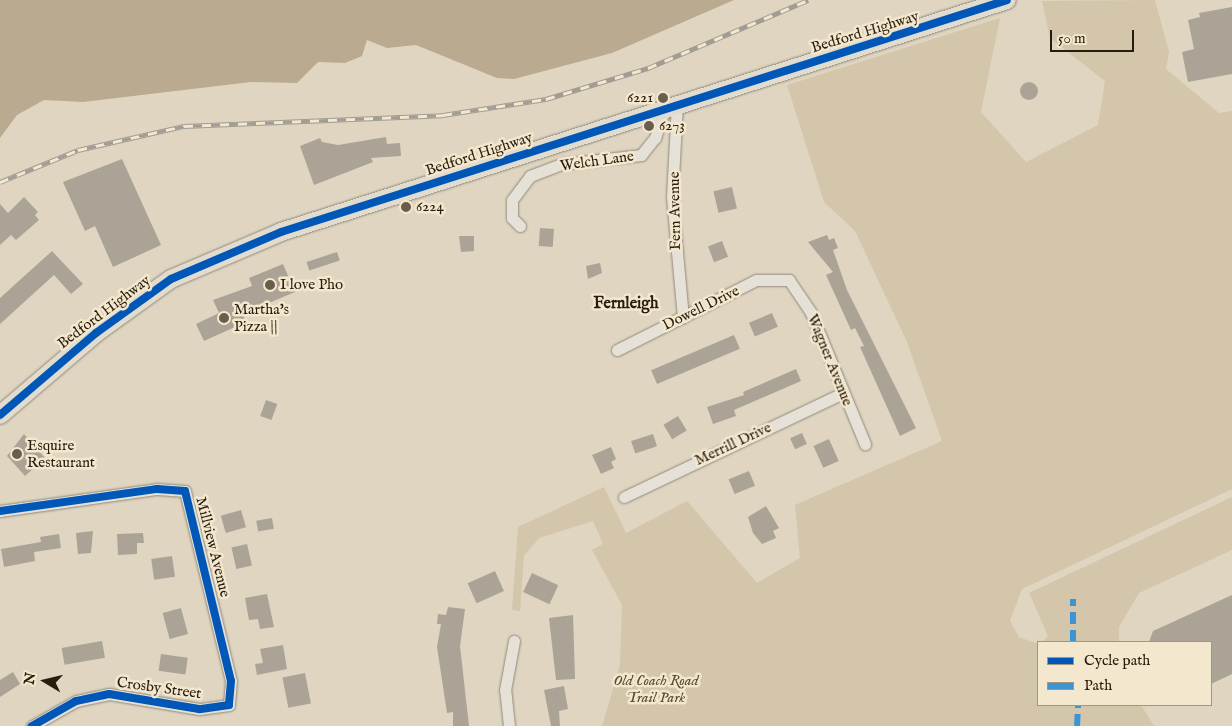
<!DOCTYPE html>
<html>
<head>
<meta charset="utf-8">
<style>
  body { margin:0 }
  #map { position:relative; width:1232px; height:726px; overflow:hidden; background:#dfd5c1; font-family:"IM FELL English",serif }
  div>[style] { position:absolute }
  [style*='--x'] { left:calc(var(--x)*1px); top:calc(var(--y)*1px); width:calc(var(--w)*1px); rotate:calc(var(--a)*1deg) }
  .green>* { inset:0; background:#d4c6aa }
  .water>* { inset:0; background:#baab90 }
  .building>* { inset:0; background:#aba496; transform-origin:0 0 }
  .round { border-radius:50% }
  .roads { filter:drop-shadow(0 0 1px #90897b) drop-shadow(0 0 1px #90897b) }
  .minor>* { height:11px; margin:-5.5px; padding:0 5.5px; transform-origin:5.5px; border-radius:5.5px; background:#e6e1d6 }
  .primary>* { height:18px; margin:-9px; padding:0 9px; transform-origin:9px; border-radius:9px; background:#e2dccf }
  .rail>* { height:5px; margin-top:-2.5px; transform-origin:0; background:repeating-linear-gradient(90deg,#f3e7ce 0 9px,#a29d94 0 18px); box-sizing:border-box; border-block:1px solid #a29d94 }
  .quiet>* { height:6px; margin-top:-3px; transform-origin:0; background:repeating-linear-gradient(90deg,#3c94d2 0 12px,transparent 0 18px) }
  .cycleway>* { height:8px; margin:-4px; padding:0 4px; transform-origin:4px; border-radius:4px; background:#0057b8 }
  .dots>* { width:14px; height:14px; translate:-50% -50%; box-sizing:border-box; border:2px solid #f3e7ce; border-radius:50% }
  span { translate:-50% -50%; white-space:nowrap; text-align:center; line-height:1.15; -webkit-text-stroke:5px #f3e7ce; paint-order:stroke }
  .street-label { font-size:15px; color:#291c0d }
  .poi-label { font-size:15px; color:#291c0d }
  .right { translate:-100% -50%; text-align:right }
  .left { translate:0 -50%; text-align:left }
  .park-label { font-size:15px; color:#5a4b37; font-style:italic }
  .neighbourhood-label { font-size:16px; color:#291c0d; font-weight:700 }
  .legend { position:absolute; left:1037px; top:641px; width:175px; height:65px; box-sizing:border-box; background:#f3e7ce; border:1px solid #a29681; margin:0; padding:6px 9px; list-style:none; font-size:15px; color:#291c0d }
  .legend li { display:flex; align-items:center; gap:10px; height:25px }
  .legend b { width:25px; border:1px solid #a29681 }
  .north { position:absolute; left:20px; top:656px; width:50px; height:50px; -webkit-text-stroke:4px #f3e7ce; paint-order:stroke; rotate:279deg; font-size:14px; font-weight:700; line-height:20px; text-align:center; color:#291c0d }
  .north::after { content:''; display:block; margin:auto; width:18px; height:22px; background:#291c0d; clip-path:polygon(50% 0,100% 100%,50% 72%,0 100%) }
  .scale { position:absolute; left:1050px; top:30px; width:84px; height:22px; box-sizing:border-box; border:2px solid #291c0d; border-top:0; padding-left:6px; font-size:15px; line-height:18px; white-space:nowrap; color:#291c0d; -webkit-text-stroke:4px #f3e7ce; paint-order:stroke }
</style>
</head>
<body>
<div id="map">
  <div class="green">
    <div style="clip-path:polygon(1155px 0,1169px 52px,1166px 69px,1219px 113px,1232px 111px,1232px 489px,1022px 589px,1010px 621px,1019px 637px,1038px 644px,1038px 705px,1141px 705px,1154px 726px,602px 726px,620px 665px,622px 605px,592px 550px,603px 544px,593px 521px,539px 538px,524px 556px,520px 611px,512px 610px,518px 527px,604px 487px,626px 533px,687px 501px,757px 583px,800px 558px,795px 505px,942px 441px,907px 342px,855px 231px,824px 202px,787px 85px,1000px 18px,981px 112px,1026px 162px,1098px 125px,1105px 81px,1050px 38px,1042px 1px)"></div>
    <div style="clip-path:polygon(1232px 497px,1232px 550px,1139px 593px,1119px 627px,1119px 642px,1042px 642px,1048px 636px,1029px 593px)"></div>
  </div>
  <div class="water">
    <div style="clip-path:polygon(0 0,734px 0,612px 53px,514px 79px,497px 78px,416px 45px,387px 48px,367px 40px,362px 56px,345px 63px,318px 62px,297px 83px,251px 82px,83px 102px,44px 100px,17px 115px,0 138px)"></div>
  </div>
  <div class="building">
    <div style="clip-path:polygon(1232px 7px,1232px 74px,1188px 82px,1182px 52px,1194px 49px,1188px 20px,1200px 17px,1199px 13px)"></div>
    <div class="round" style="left:1020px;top:82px;width:18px;height:18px"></div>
    <div style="clip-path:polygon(386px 137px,387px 144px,400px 143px,401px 156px,371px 158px,373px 162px,314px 185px,300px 146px,320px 138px,322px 142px,338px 145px)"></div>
    <div style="clip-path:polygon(122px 159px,161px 245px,113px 267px,95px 226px,85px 231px,63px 182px)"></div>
    <div style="left:732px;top:187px;width:22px;height:19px;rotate:77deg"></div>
    <div style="clip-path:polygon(24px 197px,38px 212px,35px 215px,39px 220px,16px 240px,11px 235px,0 245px,0 204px,8px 213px)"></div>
    <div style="left:540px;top:228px;width:14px;height:18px;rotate:4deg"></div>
    <div style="clip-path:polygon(827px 235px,829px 240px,834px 238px,838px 248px,833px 250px,847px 290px,916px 428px,900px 436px,860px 347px,864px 346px,855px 328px,851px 330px,826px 275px,833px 272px,808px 242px)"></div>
    <div style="clip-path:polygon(459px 236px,474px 236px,474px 251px,461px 252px)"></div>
    <div style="left:722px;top:241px;width:17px;height:15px;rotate:69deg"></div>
    <div style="clip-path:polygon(52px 251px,83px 284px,71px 294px,54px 275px,0 324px,0 298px)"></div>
    <div style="left:337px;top:252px;width:9px;height:32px;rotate:72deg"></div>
    <div style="clip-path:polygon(600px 263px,602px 273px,588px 279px,586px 266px)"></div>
    <div style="clip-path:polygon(283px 264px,295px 292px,243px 314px,246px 322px,204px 341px,196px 324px,219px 313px,213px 300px,252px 286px,249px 278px)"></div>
    <div style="left:772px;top:313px;width:15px;height:25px;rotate:67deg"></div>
    <div style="left:734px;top:335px;width:15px;height:90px;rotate:67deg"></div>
    <div style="clip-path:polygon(796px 369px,801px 381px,734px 410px,736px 416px,713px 424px,707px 407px,744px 395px,743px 392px)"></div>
    <div style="left:266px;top:400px;width:12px;height:17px;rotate:20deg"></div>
    <div style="left:678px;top:416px;width:17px;height:17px;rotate:59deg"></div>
    <div style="left:802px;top:433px;width:12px;height:13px;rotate:66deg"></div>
    <div style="clip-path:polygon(24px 434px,45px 458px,25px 476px,7px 456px)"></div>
    <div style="left:653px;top:434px;width:13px;height:23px;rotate:72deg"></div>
    <div style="left:829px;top:439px;width:24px;height:17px;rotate:66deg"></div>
    <div style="clip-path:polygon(611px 447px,616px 459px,611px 462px,614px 468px,601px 474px,592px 455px)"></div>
    <div style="left:749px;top:471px;width:16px;height:22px;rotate:68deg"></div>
    <div style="clip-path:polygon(766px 506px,779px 528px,773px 531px,776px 538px,762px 544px,753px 533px,748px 517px)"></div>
    <div style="left:241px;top:510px;width:18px;height:21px;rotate:74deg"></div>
    <div style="left:272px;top:518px;width:11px;height:16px;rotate:80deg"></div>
    <div style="clip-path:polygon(93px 531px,91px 553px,78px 554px,76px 533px)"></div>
    <div style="clip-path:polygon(143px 533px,144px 543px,137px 543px,137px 554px,118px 555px,117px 534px)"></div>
    <div style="clip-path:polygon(59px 534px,61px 548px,34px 552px,35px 561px,4px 567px,1px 549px,41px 542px,40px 537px)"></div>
    <div style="left:247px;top:544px;width:22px;height:16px;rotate:77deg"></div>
    <div style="left:172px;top:556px;width:21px;height:21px;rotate:82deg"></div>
    <div style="left:495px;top:571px;width:22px;height:30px;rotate:66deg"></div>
    <div style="left:532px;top:573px;width:29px;height:21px;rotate:25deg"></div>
    <div style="clip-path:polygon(267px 594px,274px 627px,260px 629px,258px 619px,249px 620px,245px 598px)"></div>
    <div style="clip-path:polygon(1232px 595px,1232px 674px,1211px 684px,1211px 642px,1149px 642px,1153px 631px)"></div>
    <div style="clip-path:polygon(448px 607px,465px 609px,460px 646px,469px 726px,453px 726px,453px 712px,447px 713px,437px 647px,441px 624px,437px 624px,438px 614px,446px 615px)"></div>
    <div style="left:181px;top:608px;width:27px;height:19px;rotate:75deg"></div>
    <div style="clip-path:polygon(573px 615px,575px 679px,556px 680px,549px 618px)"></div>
    <div style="left:102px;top:641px;width:17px;height:41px;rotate:80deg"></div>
    <div style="clip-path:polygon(283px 645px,287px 669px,257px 675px,255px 664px,263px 663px,260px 649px)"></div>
    <div style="left:161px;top:654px;width:27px;height:17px;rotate:8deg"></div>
    <div style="clip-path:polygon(13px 672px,20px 684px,0 697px,0 680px)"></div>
    <div style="left:305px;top:673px;width:31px;height:23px;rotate:79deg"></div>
    <div style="clip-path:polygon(564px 686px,568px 709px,559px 711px,560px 726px,551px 726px,544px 690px)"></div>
  </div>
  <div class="roads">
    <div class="minor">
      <div style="--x:677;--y:104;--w:93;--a:93.1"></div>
      <div style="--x:672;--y:197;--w:121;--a:84.8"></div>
      <div style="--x:520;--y:226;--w:11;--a:-135"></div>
      <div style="--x:512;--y:218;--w:18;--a:-90"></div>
      <div style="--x:512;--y:200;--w:30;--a:-53"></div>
      <div style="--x:530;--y:176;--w:34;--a:-21"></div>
      <div style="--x:562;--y:164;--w:80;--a:-6.5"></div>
      <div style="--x:641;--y:155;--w:22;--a:-51"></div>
      <div style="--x:655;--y:138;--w:32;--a:-72"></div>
      <div style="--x:617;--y:350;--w:156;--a:-26.7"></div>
      <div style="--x:756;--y:280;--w:33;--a:0"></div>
      <div style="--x:789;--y:280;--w:40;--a:56"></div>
      <div style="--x:811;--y:313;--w:142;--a:67.6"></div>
      <div style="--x:624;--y:497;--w:242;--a:-25.4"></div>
      <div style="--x:0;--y:511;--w:159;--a:-8"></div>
      <div style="--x:157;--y:489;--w:28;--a:4"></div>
      <div style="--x:185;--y:491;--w:195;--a:76.4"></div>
      <div style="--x:231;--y:681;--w:24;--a:95"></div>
      <div style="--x:229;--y:705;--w:30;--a:172"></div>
      <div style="--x:199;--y:709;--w:91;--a:-170.5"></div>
      <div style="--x:109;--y:694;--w:34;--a:168"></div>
      <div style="--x:76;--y:701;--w:51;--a:150.4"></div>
      <div style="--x:509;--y:726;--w:36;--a:-96"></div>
      <div style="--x:505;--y:690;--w:50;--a:-79.6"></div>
    </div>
    <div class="primary">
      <div style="--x:0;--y:415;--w:126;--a:-40.5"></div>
      <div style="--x:96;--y:333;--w:92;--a:-35.8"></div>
      <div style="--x:171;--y:279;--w:120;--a:-23.1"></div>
      <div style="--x:281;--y:232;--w:762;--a:-17.72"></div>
    </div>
  </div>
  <div class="rail">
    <div style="--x:0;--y:182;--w:84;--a:-22.3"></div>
    <div style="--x:78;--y:150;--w:109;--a:-12.8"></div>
    <div style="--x:184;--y:126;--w:259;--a:-2.4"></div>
    <div style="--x:443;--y:115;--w:104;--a:-8.8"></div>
    <div style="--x:546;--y:99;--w:107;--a:-16.9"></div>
    <div style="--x:648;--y:68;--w:174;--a:-23"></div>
  </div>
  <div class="quiet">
    <div style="--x:1073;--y:642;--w:43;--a:-90"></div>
    <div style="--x:1077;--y:726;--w:21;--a:-87"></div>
  </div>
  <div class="cycleway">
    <div style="--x:0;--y:415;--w:126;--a:-40.5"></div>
    <div style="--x:96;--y:333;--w:92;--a:-35.8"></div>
    <div style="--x:171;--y:279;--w:120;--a:-23.1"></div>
    <div style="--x:281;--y:232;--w:762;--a:-17.72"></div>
    <div style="--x:0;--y:511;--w:159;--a:-8"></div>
    <div style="--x:157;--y:489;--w:28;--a:4"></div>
    <div style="--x:185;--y:491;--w:195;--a:76.4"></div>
    <div style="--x:231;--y:681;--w:24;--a:95"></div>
    <div style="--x:229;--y:705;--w:30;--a:172"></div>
    <div style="--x:199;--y:709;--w:91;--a:-170.5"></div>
    <div style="--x:109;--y:694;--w:34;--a:168"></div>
    <div style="--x:76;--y:701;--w:51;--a:150.4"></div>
  </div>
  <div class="dots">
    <div style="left:663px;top:98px;background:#695d4c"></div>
    <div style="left:649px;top:126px;background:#695d4c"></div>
    <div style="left:406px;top:207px;background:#695d4c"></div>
    <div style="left:270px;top:285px;background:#695d4c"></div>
    <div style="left:224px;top:318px;background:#695d4c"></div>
    <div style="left:17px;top:454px;background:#695d4c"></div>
  </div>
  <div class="street-label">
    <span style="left:865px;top:32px;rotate:-17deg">Bedford Highway</span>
    <span style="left:479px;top:154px;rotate:-18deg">Bedford Highway</span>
    <span style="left:597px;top:161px;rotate:-8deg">Welch Lane</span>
    <span style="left:675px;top:211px;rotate:-91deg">Fern Avenue</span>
    <span style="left:701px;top:308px;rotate:-26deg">Dowell Drive</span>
    <span style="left:104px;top:312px;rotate:-37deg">Bedford Highway</span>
    <span style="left:830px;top:360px;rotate:68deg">Wagner Avenue</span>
    <span style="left:733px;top:444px;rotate:-25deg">Merrill Drive</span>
    <span style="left:213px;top:547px;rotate:76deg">Millview Avenue</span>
    <span style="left:159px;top:688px;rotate:8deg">Crosby Street</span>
  </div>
  <div class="poi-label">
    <span class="right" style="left:653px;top:98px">6221</span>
    <span class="left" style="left:659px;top:126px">6273</span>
    <span class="left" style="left:416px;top:207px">6224</span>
    <span class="left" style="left:280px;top:285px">I love Pho</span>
    <span class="left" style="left:234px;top:318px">Martha's<br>Pizza ||</span>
    <span class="left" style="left:27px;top:454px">Esquire<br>Restaurant</span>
  </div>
  <div class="park-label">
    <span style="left:656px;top:689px">Old Coach Road<br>Trail Park</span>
  </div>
  <div class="neighbourhood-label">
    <span style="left:626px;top:304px">Fernleigh</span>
  </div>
  <ul class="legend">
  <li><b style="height:6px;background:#0057b8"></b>Cycle path</li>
  <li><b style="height:6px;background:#3c94d2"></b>Path</li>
  </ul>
  <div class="north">N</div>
  <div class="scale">50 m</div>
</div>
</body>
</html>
